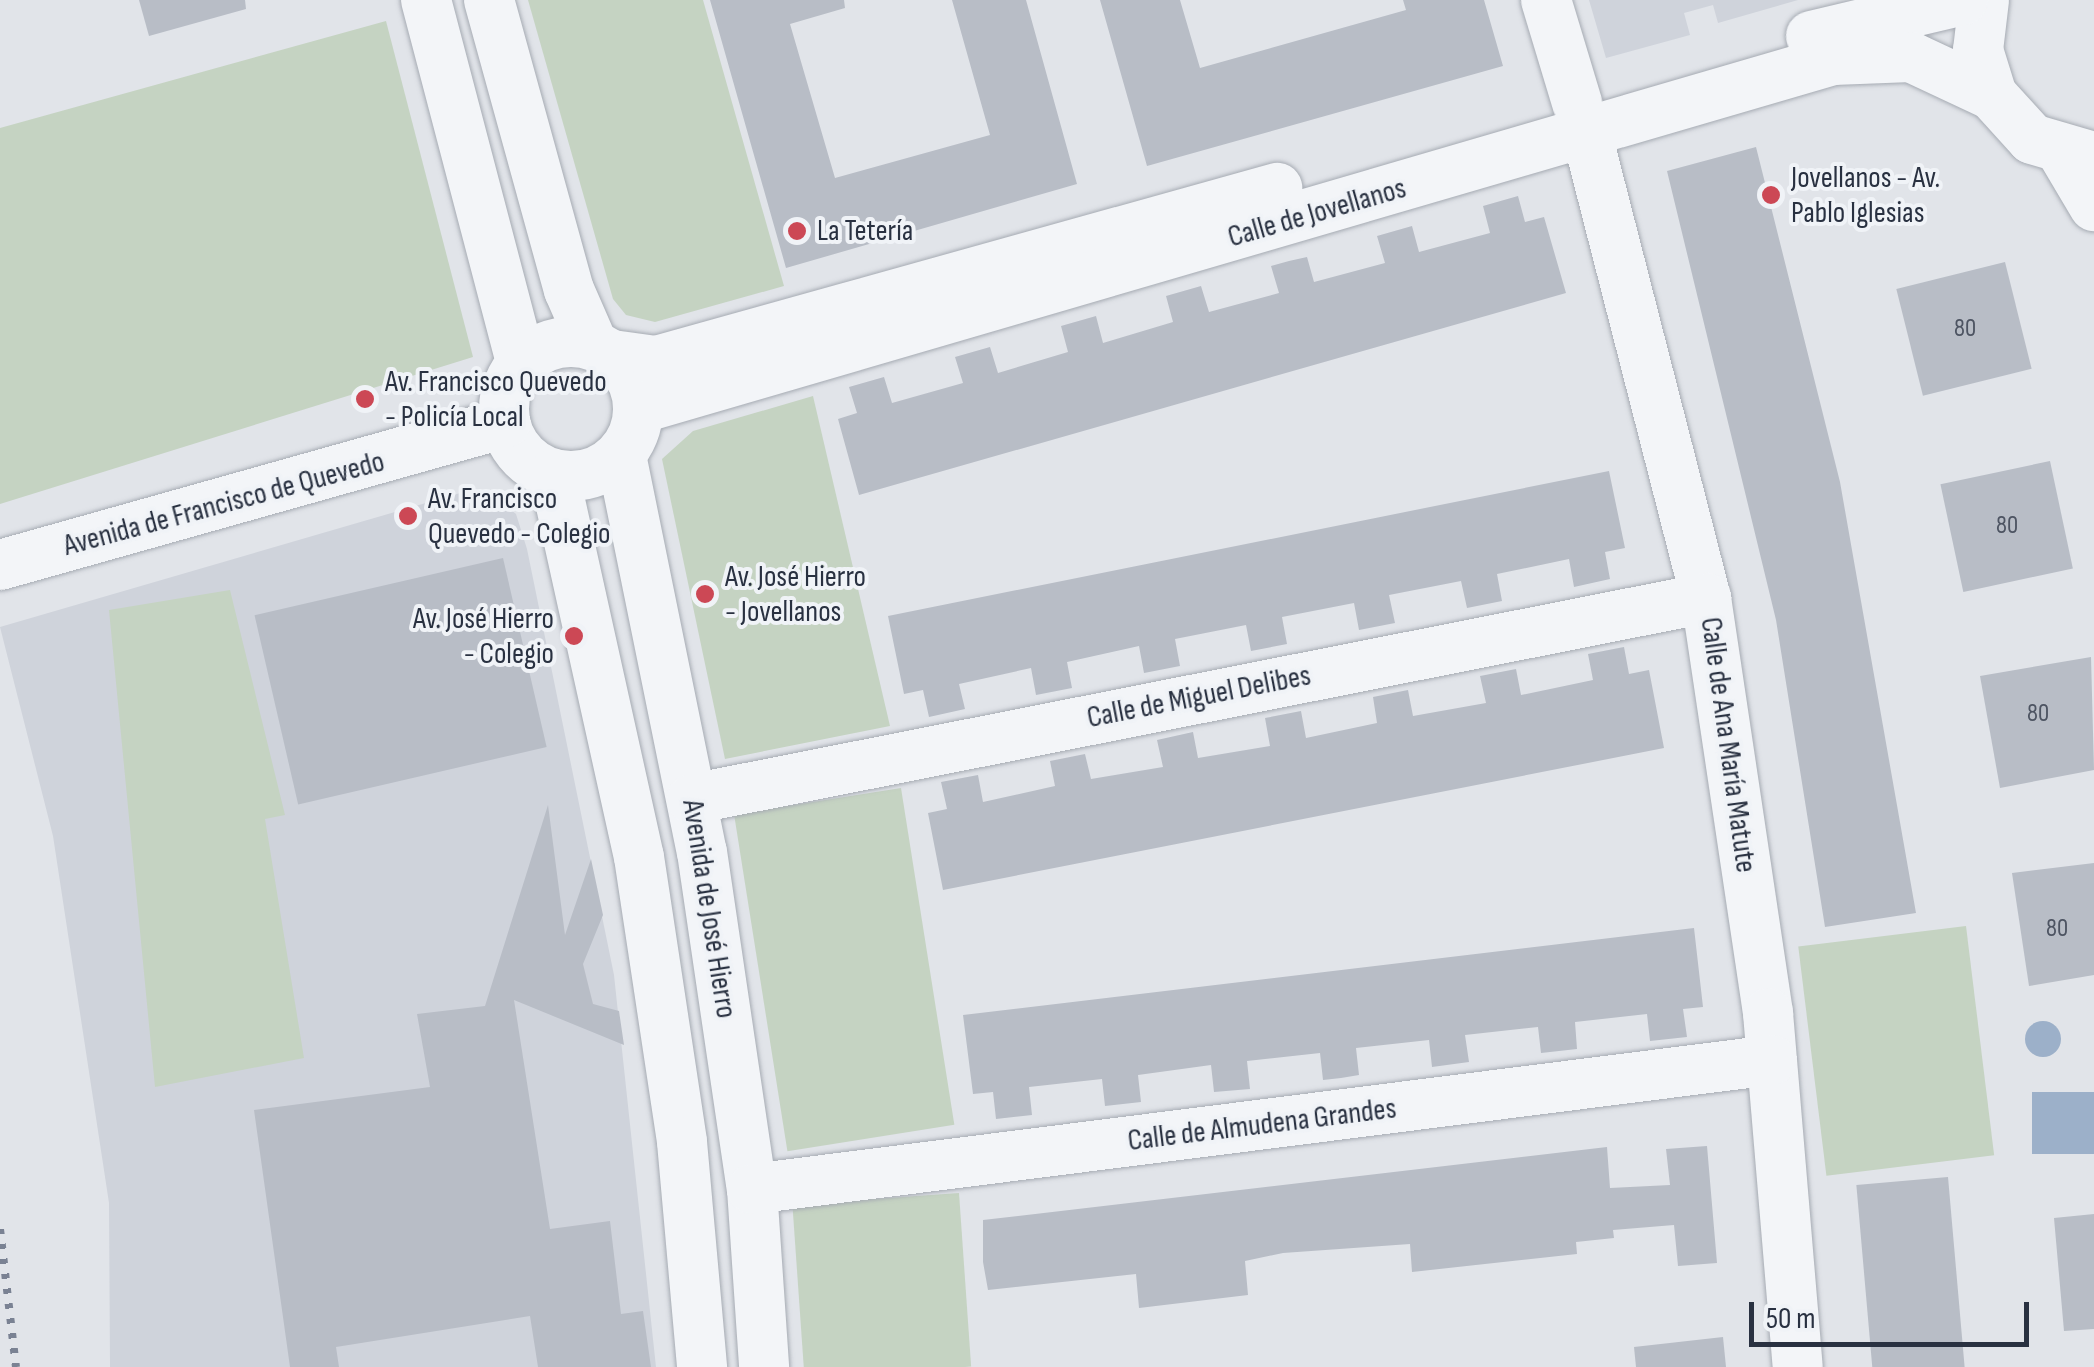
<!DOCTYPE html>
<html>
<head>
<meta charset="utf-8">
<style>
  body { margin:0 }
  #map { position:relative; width:2094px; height:1367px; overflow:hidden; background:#e1e4e9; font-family:"Sofia Sans Condensed",sans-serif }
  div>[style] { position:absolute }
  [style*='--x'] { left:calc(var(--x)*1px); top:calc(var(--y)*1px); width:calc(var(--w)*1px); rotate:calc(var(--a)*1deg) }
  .built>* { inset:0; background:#cfd3db }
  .green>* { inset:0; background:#c5d3c2; transform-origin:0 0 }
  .water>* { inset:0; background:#9cb0c9; transform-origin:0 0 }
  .round { border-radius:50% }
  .building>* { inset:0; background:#b8bdc6; transform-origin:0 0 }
  .roads { filter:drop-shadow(0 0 2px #a6abb3) drop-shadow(0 0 2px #a6abb3) }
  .minor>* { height:50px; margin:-25px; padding:0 25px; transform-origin:25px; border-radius:25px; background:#f3f5f8 }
  .minor>.ring { margin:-25px; padding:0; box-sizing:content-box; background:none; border:50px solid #f3f5f8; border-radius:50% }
  .rail>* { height:8px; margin-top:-4px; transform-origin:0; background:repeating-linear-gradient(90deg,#7a8293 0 5px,transparent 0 15px) }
  .dots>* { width:28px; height:28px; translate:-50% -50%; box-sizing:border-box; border:5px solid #f0f3f7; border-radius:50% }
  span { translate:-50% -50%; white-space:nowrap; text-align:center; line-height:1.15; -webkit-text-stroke:8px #f0f3f7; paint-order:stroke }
  .number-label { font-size:25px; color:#4d5462 }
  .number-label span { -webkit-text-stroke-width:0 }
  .poi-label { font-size:30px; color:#293141 }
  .left { translate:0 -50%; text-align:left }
  .right { translate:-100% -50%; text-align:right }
  .street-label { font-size:30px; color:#293141 }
  .scale { position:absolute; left:1749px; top:1302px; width:280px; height:45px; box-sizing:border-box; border:5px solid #293141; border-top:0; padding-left:12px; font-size:30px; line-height:35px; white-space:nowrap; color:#293141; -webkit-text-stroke:8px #f0f3f7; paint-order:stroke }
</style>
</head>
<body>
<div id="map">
  <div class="built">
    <div style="clip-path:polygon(1589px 0,1798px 0,1718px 23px,1713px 5px,1684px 13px,1690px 35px,1606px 58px)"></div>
    <div style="clip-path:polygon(467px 491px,489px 492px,516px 514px,527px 549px,614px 975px,656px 1367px,110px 1367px,109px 1203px,53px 836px,0 627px)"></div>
  </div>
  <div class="green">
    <div style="clip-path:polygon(528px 0,703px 0,784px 286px,655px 322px,626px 315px,613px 299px)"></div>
    <div style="clip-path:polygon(386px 21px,473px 357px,0 504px,0 128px)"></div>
    <div style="clip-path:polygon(813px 396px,890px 726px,725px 759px,662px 459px,693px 431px)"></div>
    <div style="clip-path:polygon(230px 590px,285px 815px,265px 819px,304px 1058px,155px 1087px,109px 610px)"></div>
    <div style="left:901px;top:788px;width:341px;height:169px;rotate:81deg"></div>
    <div style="left:1966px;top:926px;width:231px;height:169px;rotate:83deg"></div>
    <div style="left:959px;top:1193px;width:174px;height:167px;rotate:86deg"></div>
  </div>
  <div class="water">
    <div class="round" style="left:2025px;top:1021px;width:36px;height:36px"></div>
    <div style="left:2094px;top:1092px;width:62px;height:62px;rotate:90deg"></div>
  </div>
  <div class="building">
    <div style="clip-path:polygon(139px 0,245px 0,246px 9px,149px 36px)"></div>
    <div style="clip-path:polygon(710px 0,844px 0,845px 8px,790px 24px,835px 178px,990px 135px,952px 0,1026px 0,1077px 184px,786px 268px)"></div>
    <div style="clip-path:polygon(1100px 0,1180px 0,1200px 68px,1406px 10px,1403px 0,1484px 0,1503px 66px,1147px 166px)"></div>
    <div style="clip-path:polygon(1756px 147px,1840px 482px,1916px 913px,1825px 927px,1776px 620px,1667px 171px)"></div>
    <div style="clip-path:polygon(1518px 196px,1525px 222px,1544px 217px,1566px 293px,859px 495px,838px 419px,857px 413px,849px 387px,884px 377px,892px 403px,963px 383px,955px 357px,990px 347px,998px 373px,1068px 352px,1061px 326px,1096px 316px,1103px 343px,1173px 322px,1166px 296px,1201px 286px,1209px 312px,1279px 293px,1271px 266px,1289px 261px,1307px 257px,1314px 282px,1385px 263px,1377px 236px,1412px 226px,1419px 252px,1490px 233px,1483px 206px)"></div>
    <div style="left:2005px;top:262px;width:110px;height:112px;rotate:76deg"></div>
    <div style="left:2050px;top:461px;width:110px;height:112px;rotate:78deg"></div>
    <div style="clip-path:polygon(1609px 471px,1625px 548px,1605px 552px,1610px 579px,1574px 587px,1569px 559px,1497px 574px,1502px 601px,1467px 608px,1461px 581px,1389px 595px,1395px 623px,1359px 630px,1354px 603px,1282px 617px,1287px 644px,1251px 651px,1246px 625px,1175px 639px,1180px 666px,1144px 673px,1139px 646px,1067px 662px,1072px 688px,1036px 695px,1031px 668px,959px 684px,965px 709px,929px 717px,923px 690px,904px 694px,888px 616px)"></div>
    <div style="left:503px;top:558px;width:194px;height:255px;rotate:77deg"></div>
    <div style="clip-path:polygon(1624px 647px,1629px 674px,1649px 670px,1664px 748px,943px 890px,928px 813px,947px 809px,941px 782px,978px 775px,983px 802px,1055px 786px,1050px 761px,1085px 754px,1091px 779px,1163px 767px,1157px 740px,1193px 732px,1198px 758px,1270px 746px,1265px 718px,1301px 711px,1306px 738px,1377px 723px,1373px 697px,1408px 690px,1413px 716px,1486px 703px,1480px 676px,1516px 669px,1521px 695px,1593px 680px,1588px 654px)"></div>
    <div style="clip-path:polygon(2091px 657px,2094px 770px,2000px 788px,1980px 676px)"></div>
    <div style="clip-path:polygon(548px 805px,565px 935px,591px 859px,603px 915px,583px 964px,593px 1004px,619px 1011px,624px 1045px,514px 1000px,550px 1229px,610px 1221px,621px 1314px,643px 1311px,651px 1367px,538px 1367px,530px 1316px,336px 1347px,339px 1367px,290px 1367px,254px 1110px,430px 1087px,417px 1014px,485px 1006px)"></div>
    <div style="clip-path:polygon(2094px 863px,2094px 975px,2029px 986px,2012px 873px)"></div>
    <div style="clip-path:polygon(1694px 928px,1703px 1007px,1683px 1009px,1687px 1037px,1650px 1041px,1647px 1014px,1575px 1022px,1577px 1049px,1541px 1053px,1538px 1027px,1465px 1035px,1469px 1062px,1432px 1067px,1429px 1040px,1356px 1048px,1359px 1075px,1341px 1078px,1323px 1080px,1320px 1053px,1247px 1061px,1250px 1089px,1214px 1092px,1211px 1065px,1138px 1075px,1141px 1102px,1105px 1106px,1102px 1079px,1029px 1087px,1032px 1115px,996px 1119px,993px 1092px,973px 1094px,963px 1015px)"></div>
    <div style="clip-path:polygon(1707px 1146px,1717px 1263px,1678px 1266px,1674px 1225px,1613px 1230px,1614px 1238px,1576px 1242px,1577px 1254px,1412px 1272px,1410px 1244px,1283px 1253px,1245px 1261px,1248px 1295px,1139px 1308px,1136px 1274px,988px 1290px,983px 1262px,983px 1220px,1607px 1147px,1610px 1188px,1670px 1185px,1666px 1149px)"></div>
    <div style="left:1948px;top:1177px;width:191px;height:92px;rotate:85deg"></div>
    <div style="clip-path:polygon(2094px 1214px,2094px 1329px,2064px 1331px,2054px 1218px)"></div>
    <div style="clip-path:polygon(1723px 1337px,1726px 1367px,1636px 1367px,1634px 1347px)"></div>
  </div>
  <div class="roads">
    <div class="minor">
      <div style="--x:426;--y:0;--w:374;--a:75.3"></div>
      <div style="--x:489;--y:0;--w:301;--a:74.6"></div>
      <div style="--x:569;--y:290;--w:60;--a:66.4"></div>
      <div style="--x:1546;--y:0;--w:108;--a:73.2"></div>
      <div style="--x:1984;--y:0;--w:50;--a:96.8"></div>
      <div style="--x:1978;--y:50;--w:47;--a:72.7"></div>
      <div style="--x:1992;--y:95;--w:59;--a:47.7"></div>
      <div style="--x:2032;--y:139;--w:65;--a:16.2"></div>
      <div style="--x:1811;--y:36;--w:156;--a:-13.3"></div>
      <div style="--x:1587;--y:135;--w:478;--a:75.6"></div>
      <div style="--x:1706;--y:598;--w:420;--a:81.5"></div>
      <div style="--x:1768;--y:1013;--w:355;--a:85.2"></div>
      <div style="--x:2062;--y:152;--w:63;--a:59.3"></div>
      <div class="ring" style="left:504px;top:342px;width:84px;height:84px"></div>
      <div style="--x:612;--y:355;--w:44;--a:7.8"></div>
      <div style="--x:656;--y:361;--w:645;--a:-15.57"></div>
      <div style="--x:638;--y:409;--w:1245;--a:-16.28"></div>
      <div style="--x:1833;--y:60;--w:78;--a:-2.2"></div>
      <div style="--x:1911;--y:57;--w:89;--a:25.1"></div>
      <div style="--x:621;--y:455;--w:405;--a:78.5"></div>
      <div style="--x:702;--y:852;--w:341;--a:81.6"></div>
      <div style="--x:752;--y:1189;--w:178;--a:86.1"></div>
      <div style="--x:554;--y:474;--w:392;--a:77.5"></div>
      <div style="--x:639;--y:857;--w:288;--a:81.4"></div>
      <div style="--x:682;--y:1142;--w:226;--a:84.9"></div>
      <div style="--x:0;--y:565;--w:525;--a:-15.71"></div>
      <div style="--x:692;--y:799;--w:1034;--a:-11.21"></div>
      <div style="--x:752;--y:1189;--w:1028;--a:-7.21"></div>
    </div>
  </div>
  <div class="rail">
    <div style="--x:0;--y:1229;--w:139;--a:83.4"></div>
  </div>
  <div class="dots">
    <div style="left:1771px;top:195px;background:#cc4855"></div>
    <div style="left:797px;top:231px;background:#cc4855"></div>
    <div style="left:365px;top:399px;background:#cc4855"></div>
    <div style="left:408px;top:516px;background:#cc4855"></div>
    <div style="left:705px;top:594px;background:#cc4855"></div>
    <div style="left:574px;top:636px;background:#cc4855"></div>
  </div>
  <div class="number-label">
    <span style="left:1965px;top:329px">80</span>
    <span style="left:2007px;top:526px">80</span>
    <span style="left:2038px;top:714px">80</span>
    <span style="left:2057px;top:929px">80</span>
  </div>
  <div class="poi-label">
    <span class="left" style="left:1791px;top:195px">Jovellanos - Av.<br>Pablo Iglesias</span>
    <span class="left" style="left:817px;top:231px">La Tetería</span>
    <span class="left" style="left:385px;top:399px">Av. Francisco Quevedo<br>- Policía Local</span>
    <span class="left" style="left:428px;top:516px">Av. Francisco<br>Quevedo - Colegio</span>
    <span class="left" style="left:725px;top:594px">Av. José Hierro<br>- Jovellanos</span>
    <span class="right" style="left:554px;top:636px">Av. José Hierro<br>- Colegio</span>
  </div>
  <div class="street-label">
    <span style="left:1317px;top:213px;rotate:-16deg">Calle de Jovellanos</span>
    <span style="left:224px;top:504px;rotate:-15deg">Avenida de Francisco de Quevedo</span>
    <span style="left:1199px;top:697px;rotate:-11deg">Calle de Miguel Delibes</span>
    <span style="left:1728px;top:745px;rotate:82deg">Calle de Ana María Matute</span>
    <span style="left:709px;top:909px;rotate:81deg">Avenida de José Hierro</span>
    <span style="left:1262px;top:1125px;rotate:-7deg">Calle de Almudena Grandes</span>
  </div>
  <div class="scale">50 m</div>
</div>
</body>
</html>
